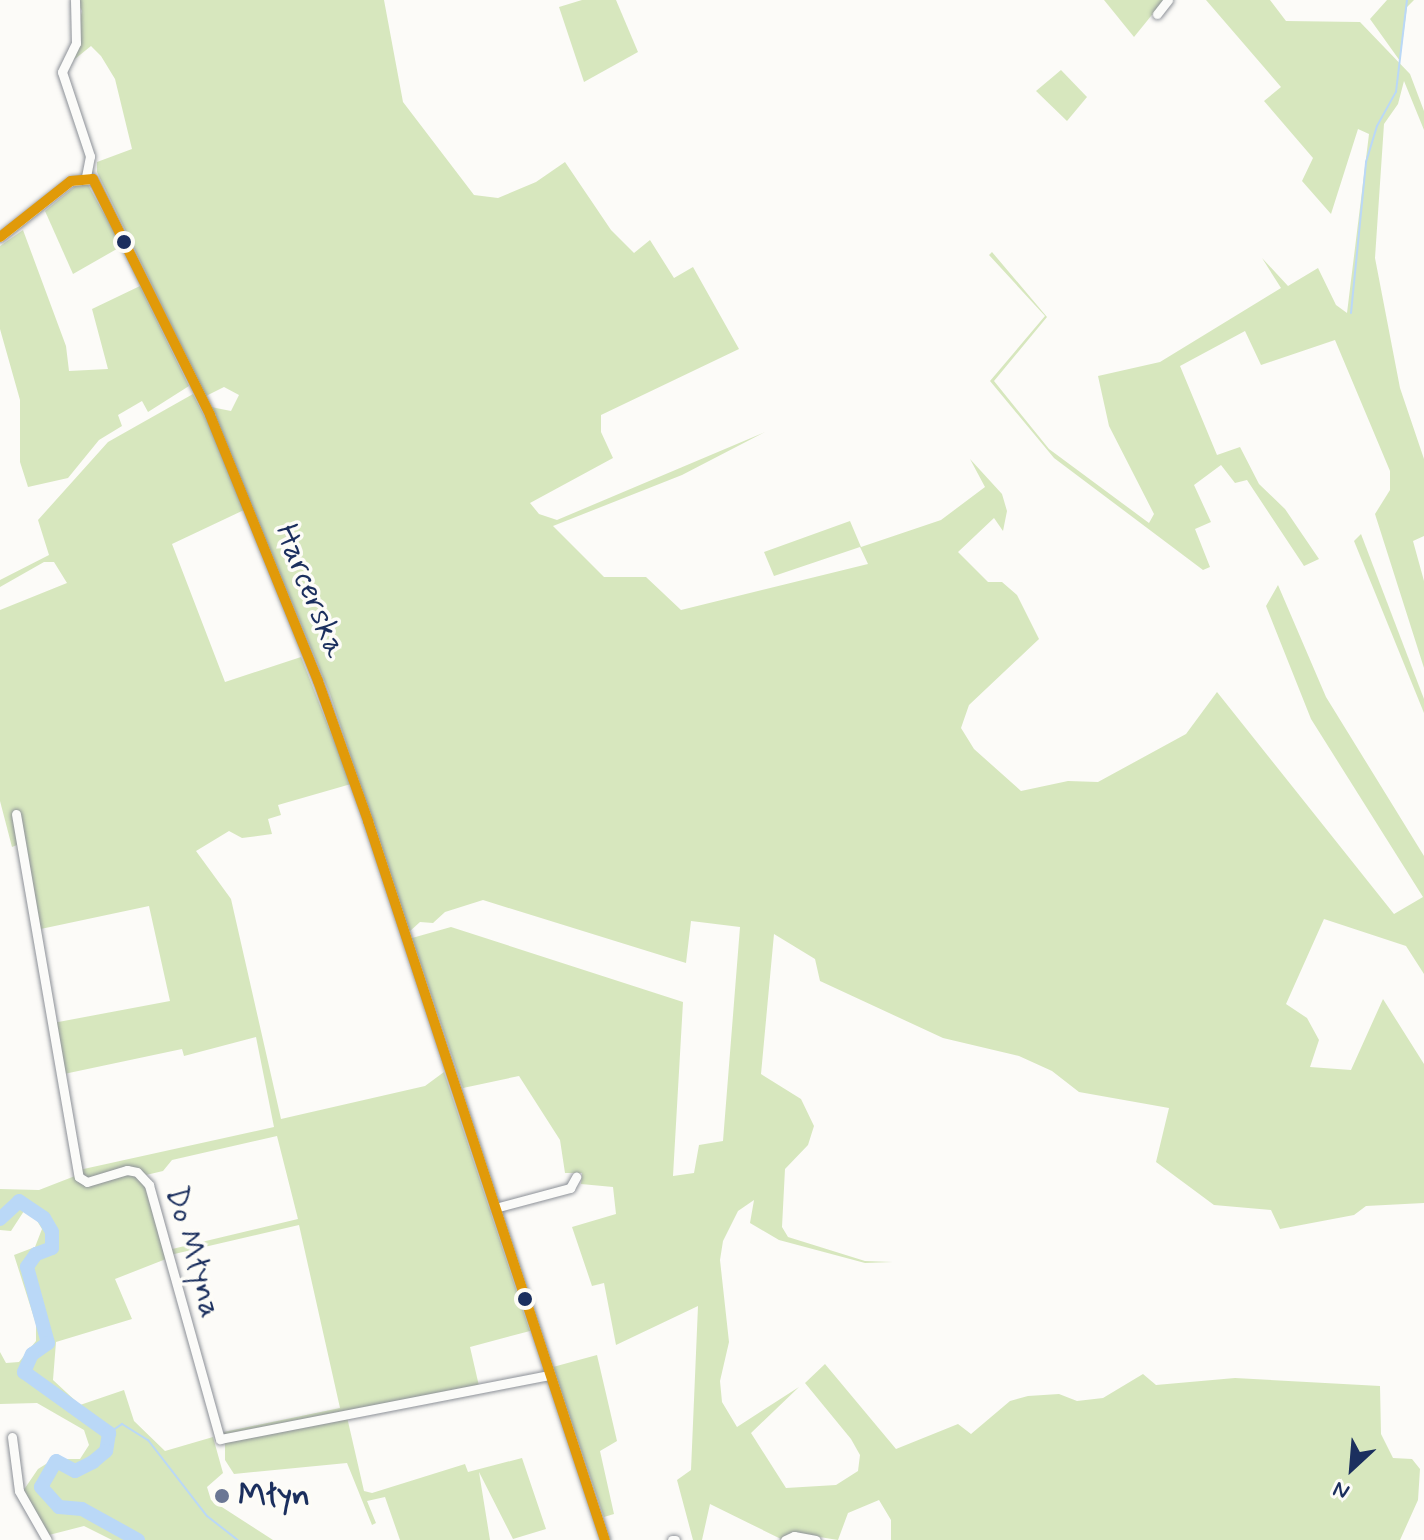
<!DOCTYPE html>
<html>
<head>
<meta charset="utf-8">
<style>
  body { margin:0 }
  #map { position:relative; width:1424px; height:1540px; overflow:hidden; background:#fcfbf8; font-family:Mynerve,sans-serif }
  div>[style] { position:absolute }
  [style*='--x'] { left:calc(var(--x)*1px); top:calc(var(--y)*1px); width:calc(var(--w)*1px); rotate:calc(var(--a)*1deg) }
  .green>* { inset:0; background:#d7e7be }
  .stream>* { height:2px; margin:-1px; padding:0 1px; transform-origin:1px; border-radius:1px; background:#bad8f7 }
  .river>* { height:14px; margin:-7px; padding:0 7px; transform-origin:7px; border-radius:7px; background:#bad8f7 }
  .roads { filter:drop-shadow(0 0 2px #8c9097) drop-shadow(0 0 2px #8c9097) }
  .minor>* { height:9px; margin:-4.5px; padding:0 4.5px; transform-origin:4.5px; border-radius:4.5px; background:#fbfbf9 }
  .bus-1>* { height:10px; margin:-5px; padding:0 5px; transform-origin:5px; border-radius:5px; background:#e19a09 }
  .dots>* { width:22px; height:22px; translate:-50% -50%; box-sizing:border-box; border:4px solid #fdfcf7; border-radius:50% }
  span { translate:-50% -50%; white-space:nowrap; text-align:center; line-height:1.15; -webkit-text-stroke:7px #fdfcf7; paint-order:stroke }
  .street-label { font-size:32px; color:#1b2f5e }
  .poi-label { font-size:32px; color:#1b2f5e; font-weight:700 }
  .left { translate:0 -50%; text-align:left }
  .north { position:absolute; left:1312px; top:1428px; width:80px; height:80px; -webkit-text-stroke:6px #fdfcf7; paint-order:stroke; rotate:206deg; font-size:22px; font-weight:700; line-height:32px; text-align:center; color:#1b2f5e }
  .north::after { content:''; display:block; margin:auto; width:28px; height:36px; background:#1b2f5e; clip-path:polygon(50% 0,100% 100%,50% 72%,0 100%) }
</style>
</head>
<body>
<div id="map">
  <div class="green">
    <div style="clip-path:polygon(76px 0,384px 0,403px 102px,474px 195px,498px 198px,536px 182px,565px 162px,611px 230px,634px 253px,650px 240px,674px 278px,693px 267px,739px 349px,601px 415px,601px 432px,613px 458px,530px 503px,539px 514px,557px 520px,765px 432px,682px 475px,553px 526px,604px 577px,646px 577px,681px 610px,868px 564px,860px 547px,774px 576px,764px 552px,850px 521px,861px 547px,941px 520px,985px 487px,970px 459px,1002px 494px,1007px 511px,1003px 531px,994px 518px,958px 552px,988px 582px,1002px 582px,1017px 595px,1039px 639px,969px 705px,961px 728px,974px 749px,1021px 791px,1068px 781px,1098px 782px,1186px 734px,1217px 692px,1394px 914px,1423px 897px,1311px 719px,1266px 606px,1278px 585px,1326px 697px,1424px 856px,1424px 974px,1406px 946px,1324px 919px,1286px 1004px,1307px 1018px,1319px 1040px,1310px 1067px,1351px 1070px,1383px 999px,1424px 1064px,1424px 1203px,1366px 1206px,1354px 1215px,1280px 1229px,1271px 1210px,1214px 1205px,1156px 1162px,1169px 1108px,1079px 1092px,1052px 1071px,1019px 1056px,943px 1038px,820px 981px,815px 959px,774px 934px,761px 1074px,801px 1099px,814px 1126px,808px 1145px,785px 1169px,782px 1227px,788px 1237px,865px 1261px,893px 1262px,865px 1263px,779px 1240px,750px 1223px,754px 1200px,738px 1211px,723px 1241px,720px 1260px,729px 1342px,720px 1381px,722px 1402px,737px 1427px,799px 1387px,751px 1433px,786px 1488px,836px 1485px,858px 1471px,860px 1455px,851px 1439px,805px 1383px,825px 1364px,896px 1449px,958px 1424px,971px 1434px,1010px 1401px,1028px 1396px,1059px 1394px,1077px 1401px,1103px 1398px,1143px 1374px,1156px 1385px,1235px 1378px,1380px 1386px,1381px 1434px,1393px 1458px,1412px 1459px,1420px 1469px,1418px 1500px,1400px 1540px,891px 1540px,891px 1520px,879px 1500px,848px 1513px,838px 1540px,801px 1534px,781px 1539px,710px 1504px,702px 1540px,693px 1540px,677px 1480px,691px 1470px,698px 1306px,616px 1345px,604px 1283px,592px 1286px,572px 1227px,616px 1214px,613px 1187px,581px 1184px,582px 1173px,565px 1173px,560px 1140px,519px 1076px,463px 1088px,412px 938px,451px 927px,683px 1002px,673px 1176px,694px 1173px,699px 1145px,723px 1141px,740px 927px,691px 921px,686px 963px,483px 900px,445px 912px,433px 923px,420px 922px,409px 932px,330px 694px,211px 407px,231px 411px,239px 395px,224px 387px,206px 396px,97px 172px,97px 162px,132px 149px,115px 79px,101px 56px,91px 46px,70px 63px,82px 11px)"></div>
    <div style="clip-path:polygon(582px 0,616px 0,638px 52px,584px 82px,559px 7px)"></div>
    <div style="clip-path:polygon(1104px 0,1164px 0,1134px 37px)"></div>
    <div style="clip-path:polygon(1206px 0,1270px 0,1286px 21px,1360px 22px,1410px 74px,1424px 111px,1424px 130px,1404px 81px,1398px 104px,1384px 124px,1375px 258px,1400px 388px,1424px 459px,1424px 536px,1413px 541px,1424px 581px,1424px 668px,1375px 514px,1390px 490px,1390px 471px,1335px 340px,1261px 365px,1245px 331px,1180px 366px,1217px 455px,1240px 447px,1259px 484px,1285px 509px,1319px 559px,1304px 566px,1247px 480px,1235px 483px,1221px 465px,1194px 485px,1211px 522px,1195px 529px,1210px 567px,1203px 570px,1054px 458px,990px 381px,1045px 316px,989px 255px,992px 252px,1047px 317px,994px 381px,1049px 449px,1149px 523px,1154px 514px,1109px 426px,1098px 376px,1160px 362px,1281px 288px,1262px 258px,1288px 286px,1318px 268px,1336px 305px,1347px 313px,1369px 134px,1358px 129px,1331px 214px,1302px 181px,1313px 158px,1264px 101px,1281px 87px)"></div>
    <div style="clip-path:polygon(1387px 0,1414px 0,1407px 7px,1400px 61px,1370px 19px)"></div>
    <div style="clip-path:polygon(1061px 70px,1087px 97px,1067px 121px,1036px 91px)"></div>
    <div style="clip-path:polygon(87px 183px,122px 246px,73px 274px,45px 211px,78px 184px)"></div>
    <div style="clip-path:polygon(23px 230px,66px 346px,69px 371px,108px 369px,92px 309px,140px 286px,189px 386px,148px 412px,142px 401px,118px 415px,122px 426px,99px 440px,68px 478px,28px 487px,20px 462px,20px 400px,0 329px,0 246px)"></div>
    <div style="clip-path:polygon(193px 394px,221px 448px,244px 510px,172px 544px,225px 682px,301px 657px,351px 784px,278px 805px,281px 815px,268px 819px,272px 834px,242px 838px,229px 831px,196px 851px,231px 899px,281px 1119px,425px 1086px,444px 1072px,530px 1331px,470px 1347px,479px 1386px,225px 1435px,219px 1433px,340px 1408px,299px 1225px,170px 1255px,168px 1250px,298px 1219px,277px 1136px,172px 1160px,163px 1171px,146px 1175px,128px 1166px,87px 1179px,79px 1170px,274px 1127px,256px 1037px,184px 1056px,182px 1049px,64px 1074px,53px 1023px,170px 1001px,149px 906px,36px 930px,17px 845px,12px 847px,0 801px,0 610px,67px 583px,54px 562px,44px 562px,0 587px,0 580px,49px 555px,38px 520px,108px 442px)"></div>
    <div style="clip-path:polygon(1361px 534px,1424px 699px,1424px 713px,1354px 541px)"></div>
    <div style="clip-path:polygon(127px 1172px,143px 1180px,166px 1259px,115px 1279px,132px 1319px,56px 1342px,53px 1380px,80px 1405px,124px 1390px,134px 1421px,165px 1451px,213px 1437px,223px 1473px,207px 1487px,211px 1500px,273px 1540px,112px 1540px,84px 1526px,49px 1535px,23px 1491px,38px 1469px,54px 1459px,80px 1459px,89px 1445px,84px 1430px,37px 1403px,0 1404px,0 1352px,6px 1363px,19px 1362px,36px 1341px,36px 1324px,14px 1255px,35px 1247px,42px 1229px,34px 1216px,24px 1211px,11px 1231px,0 1230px,0 1189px,39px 1190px,75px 1176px,84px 1184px)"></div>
    <div style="clip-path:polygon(597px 1355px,617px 1441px,600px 1451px,614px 1514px,604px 1517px,553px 1367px)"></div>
    <div style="clip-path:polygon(347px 1417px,364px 1491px,372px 1493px,465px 1464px,468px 1472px,522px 1458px,546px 1529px,513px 1539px,479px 1472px,490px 1540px,400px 1540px,385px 1497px,367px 1501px,376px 1523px,372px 1525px,347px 1463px,234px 1474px,225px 1460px,225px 1442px)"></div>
  </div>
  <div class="stream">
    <div style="--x:1351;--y:313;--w:152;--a:-84.3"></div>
    <div style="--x:1366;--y:162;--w:38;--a:-73"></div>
    <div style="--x:1377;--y:126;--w:39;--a:-61"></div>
    <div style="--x:1396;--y:92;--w:93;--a:-83.2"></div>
    <div style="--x:109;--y:1433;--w:16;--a:-35"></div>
    <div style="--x:122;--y:1424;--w:31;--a:32"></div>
    <div style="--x:148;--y:1440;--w:96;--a:52.2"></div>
    <div style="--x:207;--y:1516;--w:39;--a:38"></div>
  </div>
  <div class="river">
    <div style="--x:0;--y:1219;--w:26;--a:-43"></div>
    <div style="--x:19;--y:1201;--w:30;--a:34"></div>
    <div style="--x:44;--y:1218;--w:16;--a:60"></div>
    <div style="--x:52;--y:1232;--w:16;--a:90"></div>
    <div style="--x:52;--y:1248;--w:17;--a:159"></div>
    <div style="--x:36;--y:1254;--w:16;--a:125"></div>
    <div style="--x:27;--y:1267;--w:79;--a:74.6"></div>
    <div style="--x:48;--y:1343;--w:19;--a:145"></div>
    <div style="--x:32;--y:1354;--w:20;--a:114"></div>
    <div style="--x:24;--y:1372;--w:105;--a:35.7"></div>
    <div style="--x:109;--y:1433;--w:18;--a:99"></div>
    <div style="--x:106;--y:1451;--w:17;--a:140"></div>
    <div style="--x:93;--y:1462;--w:20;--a:153"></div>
    <div style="--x:75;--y:1471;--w:21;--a:-152"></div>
    <div style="--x:56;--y:1461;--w:30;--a:120"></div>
    <div style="--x:41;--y:1487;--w:27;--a:48"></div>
    <div style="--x:59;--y:1507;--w:23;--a:5"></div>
    <div style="--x:82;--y:1509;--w:64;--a:29"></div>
  </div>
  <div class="roads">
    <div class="minor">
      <div style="--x:75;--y:0;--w:43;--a:88.7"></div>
      <div style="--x:76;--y:43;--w:32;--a:116"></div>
      <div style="--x:62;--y:72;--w:89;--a:71.6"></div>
      <div style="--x:90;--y:156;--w:21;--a:101"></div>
      <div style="--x:1157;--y:14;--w:18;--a:-52"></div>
      <div style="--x:0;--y:237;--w:90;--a:-38.3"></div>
      <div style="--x:71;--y:181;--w:22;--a:-5"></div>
      <div style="--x:93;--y:179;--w:263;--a:63.6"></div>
      <div style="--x:210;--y:415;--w:287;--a:67.9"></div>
      <div style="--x:318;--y:681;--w:149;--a:70.3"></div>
      <div style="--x:368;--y:821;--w:757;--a:71.76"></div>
      <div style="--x:16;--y:814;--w:368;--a:80.2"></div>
      <div style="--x:79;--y:1177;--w:9;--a:32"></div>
      <div style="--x:87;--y:1182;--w:42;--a:-16.7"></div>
      <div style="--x:127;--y:1170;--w:10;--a:11"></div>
      <div style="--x:137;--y:1172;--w:18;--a:47"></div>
      <div style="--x:149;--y:1185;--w:264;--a:74.4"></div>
      <div style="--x:220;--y:1439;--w:336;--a:-11"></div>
      <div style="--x:495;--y:1208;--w:78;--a:-14.9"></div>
      <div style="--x:570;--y:1188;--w:13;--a:-61"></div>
      <div style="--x:12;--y:1437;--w:54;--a:82.6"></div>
      <div style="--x:19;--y:1491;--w:56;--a:60.3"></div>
      <div style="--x:672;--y:1540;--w:3;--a:0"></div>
      <div style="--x:785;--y:1540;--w:10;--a:-24"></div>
      <div style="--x:794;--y:1536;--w:22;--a:10"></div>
    </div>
  </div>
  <div class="bus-1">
    <div style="--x:0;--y:237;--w:90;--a:-38.3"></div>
    <div style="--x:71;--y:181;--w:22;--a:-5"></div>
    <div style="--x:93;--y:179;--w:263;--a:63.6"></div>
    <div style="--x:210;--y:415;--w:287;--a:67.9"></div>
    <div style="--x:318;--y:681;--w:149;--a:70.3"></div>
    <div style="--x:368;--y:821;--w:757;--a:71.76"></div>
  </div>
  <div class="dots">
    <div style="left:124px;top:242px;background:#1b2f5e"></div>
    <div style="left:525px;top:1299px;background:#1b2f5e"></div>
    <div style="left:222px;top:1496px;background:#6a7694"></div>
  </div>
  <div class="street-label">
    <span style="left:310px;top:591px;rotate:68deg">Harcerska</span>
    <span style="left:193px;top:1252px;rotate:74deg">Do Młyna</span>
  </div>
  <div class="poi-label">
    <span class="left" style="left:238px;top:1496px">Młyn</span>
  </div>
  <div class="north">N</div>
</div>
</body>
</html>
